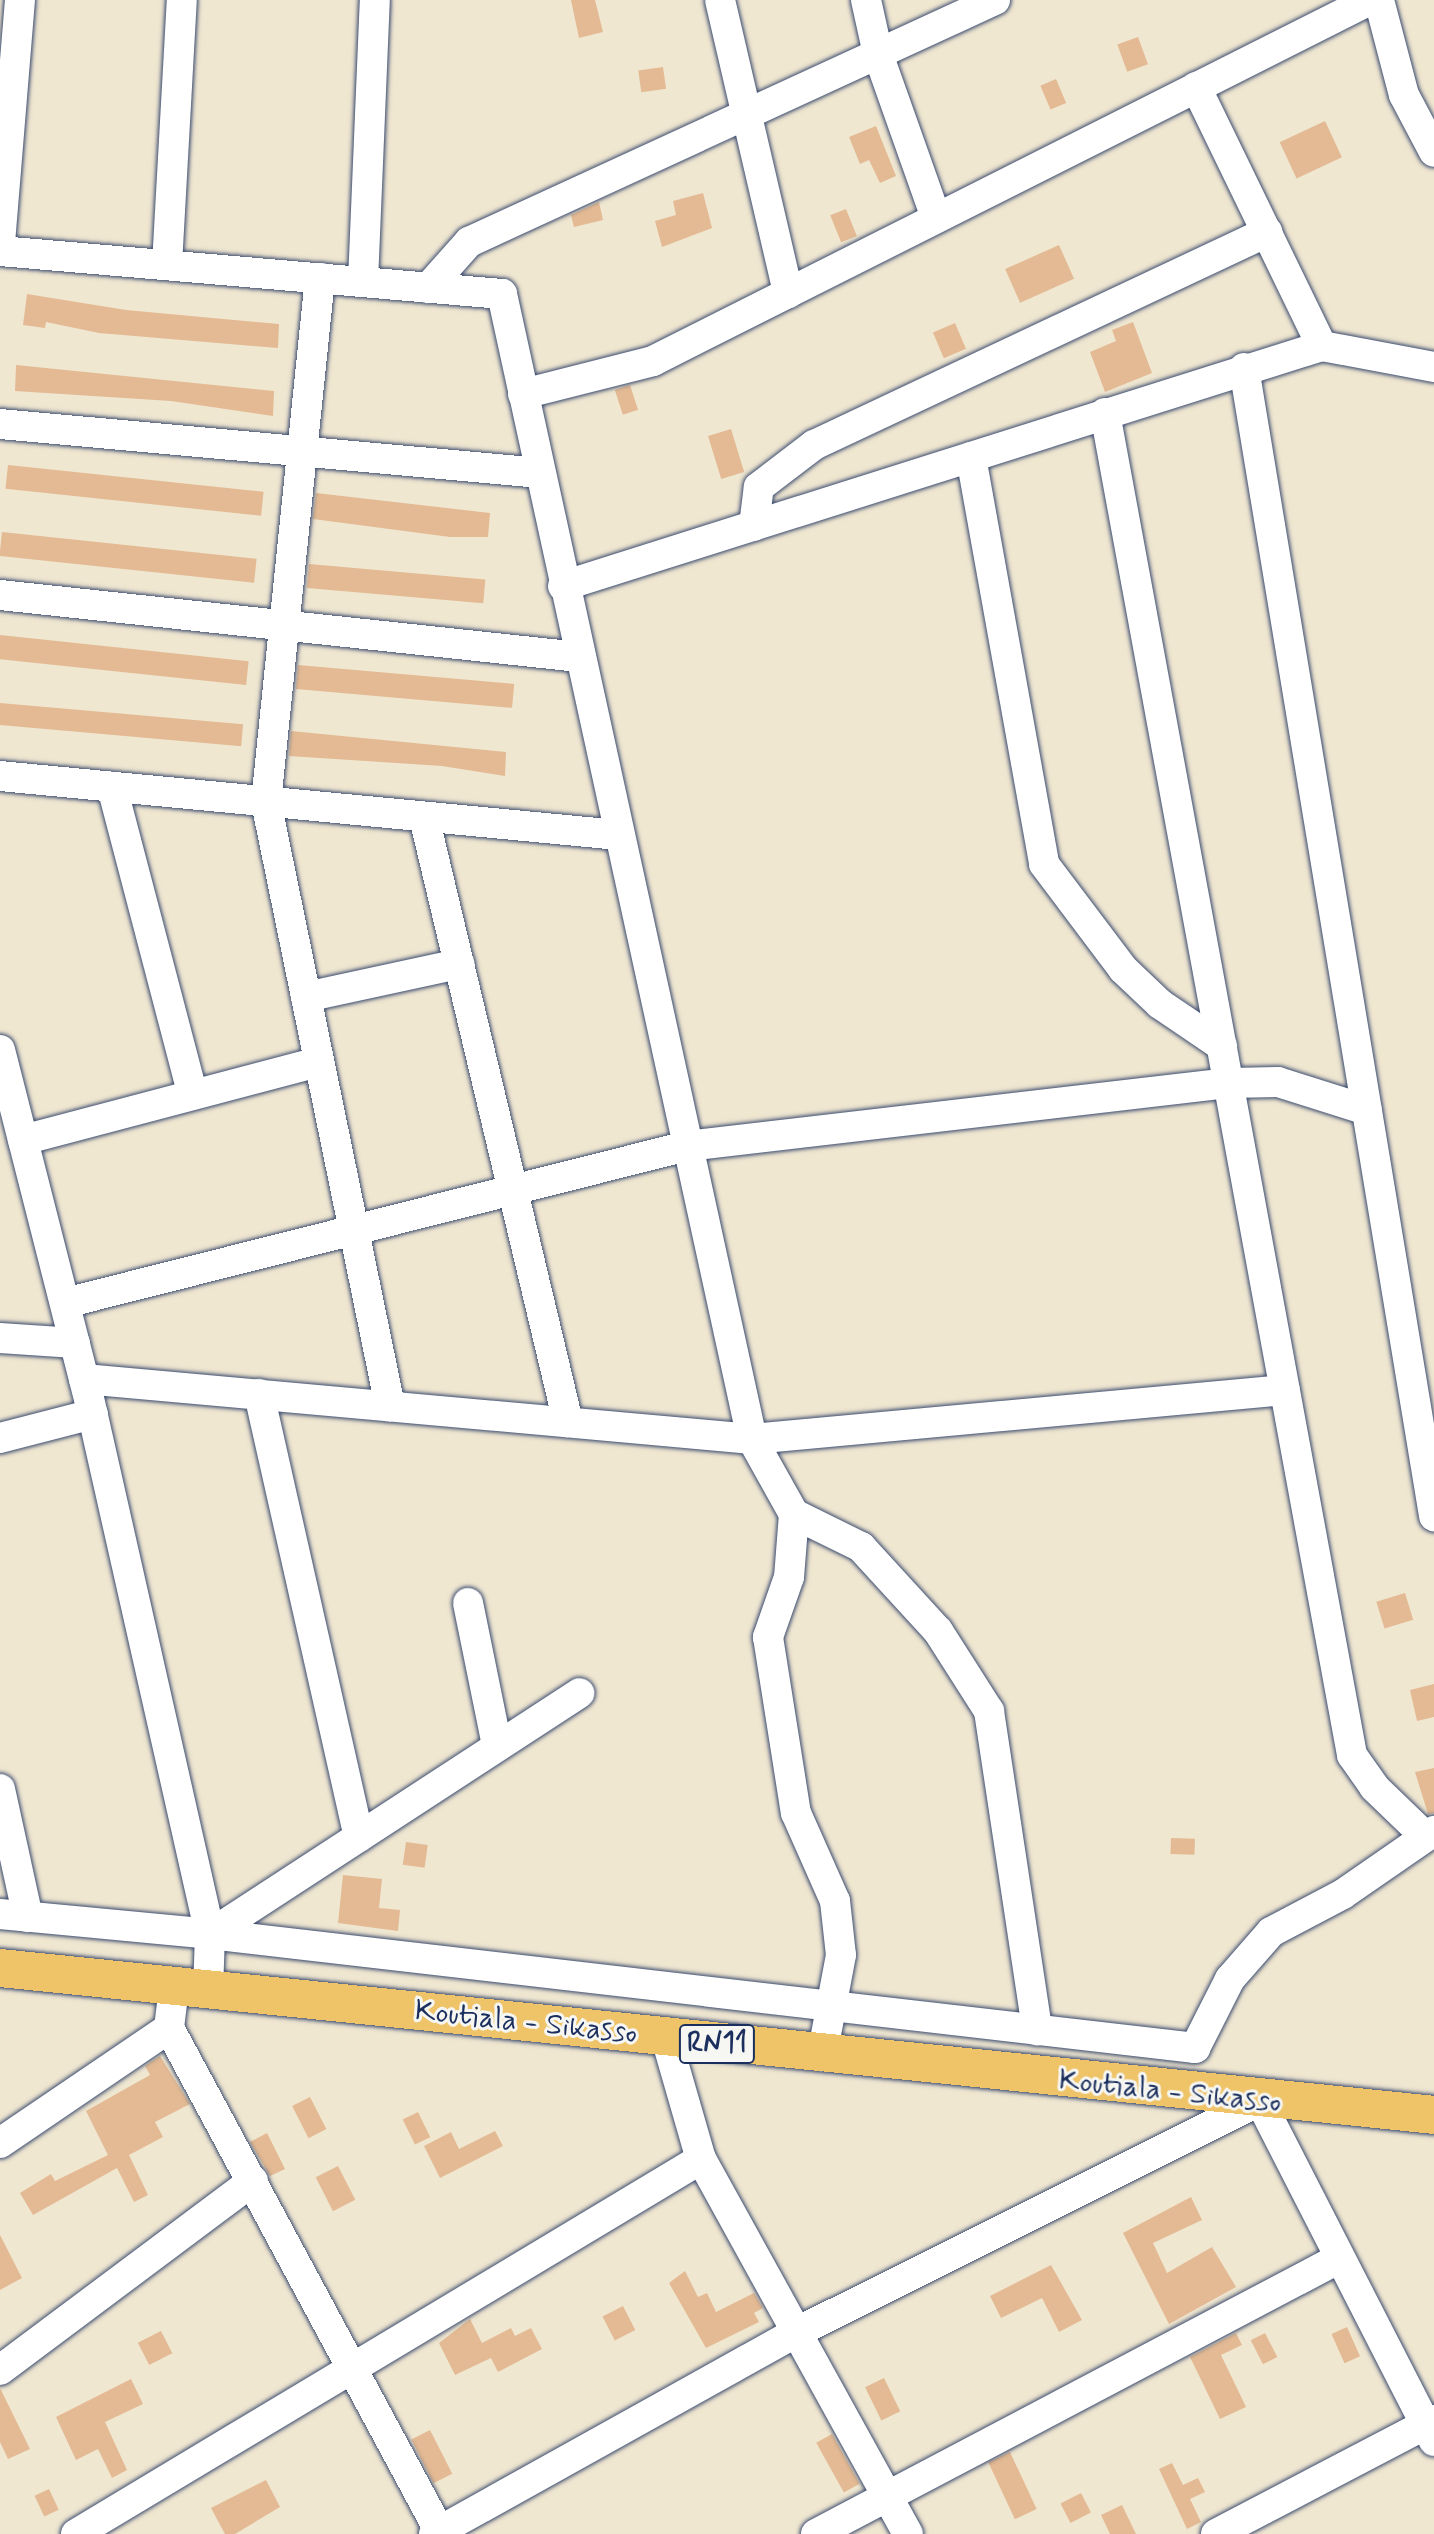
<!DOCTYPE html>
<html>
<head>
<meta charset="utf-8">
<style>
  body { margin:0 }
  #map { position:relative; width:1434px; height:2534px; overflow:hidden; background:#f0e7d1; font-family:Mynerve,sans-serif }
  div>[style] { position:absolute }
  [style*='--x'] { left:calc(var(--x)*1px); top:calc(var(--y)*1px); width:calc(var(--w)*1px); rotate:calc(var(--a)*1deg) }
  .building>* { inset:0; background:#e3ba94; transform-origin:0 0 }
  .roads { filter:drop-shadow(0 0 2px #3b4b6f) drop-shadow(0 0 2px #3b4b6f) }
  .minor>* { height:30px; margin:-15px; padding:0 15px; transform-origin:15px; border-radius:15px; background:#fff }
  .major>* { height:38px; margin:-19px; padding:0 19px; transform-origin:19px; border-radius:19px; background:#efc469 }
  span { translate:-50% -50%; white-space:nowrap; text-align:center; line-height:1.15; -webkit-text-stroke:6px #f6f6f2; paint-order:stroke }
  .shield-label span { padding:2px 6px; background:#f6f6f2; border:2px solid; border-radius:6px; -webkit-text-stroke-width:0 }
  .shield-label { font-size:28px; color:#1b2f5e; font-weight:700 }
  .street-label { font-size:30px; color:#1b2f5e }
</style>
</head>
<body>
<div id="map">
  <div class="building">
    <div style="clip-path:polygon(571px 0,595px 0,603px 32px,579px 38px)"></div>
    <div style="left:1138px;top:37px;width:29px;height:22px;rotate:70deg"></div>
    <div style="left:663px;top:67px;width:22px;height:25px;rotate:82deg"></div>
    <div style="left:1056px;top:79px;width:26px;height:17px;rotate:67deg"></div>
    <div style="left:1325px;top:121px;width:40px;height:50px;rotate:65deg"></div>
    <div style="clip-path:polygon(876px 126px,896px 176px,880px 183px,869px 160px,860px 164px,849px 137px)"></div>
    <div style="clip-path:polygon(703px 193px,712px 228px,662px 247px,655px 221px,676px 215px,673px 201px)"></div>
    <div style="clip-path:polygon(599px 202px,603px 220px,574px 227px,571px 215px)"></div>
    <div style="left:846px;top:209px;width:29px;height:17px;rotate:68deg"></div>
    <div style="left:1059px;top:245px;width:37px;height:59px;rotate:66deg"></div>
    <div style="clip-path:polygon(27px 294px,126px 310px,279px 324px,278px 348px,99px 333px,46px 322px,45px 328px,23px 325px)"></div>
    <div style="clip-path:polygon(1133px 322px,1152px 373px,1105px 392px,1090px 352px,1116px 341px,1112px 330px)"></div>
    <div style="left:955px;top:323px;width:28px;height:24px;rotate:67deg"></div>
    <div style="clip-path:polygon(16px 365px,274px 391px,273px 416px,171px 401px,15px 391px)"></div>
    <div style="left:630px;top:385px;width:26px;height:16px;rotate:72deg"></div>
    <div style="left:731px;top:429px;width:45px;height:24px;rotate:73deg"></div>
    <div style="left:8px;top:465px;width:257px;height:24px;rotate:6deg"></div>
    <div style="clip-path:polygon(316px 493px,490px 513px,488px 537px,450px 537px,313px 519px)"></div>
    <div style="left:2px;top:532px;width:256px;height:24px;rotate:6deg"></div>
    <div style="left:309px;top:564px;width:177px;height:24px;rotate:5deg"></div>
    <div style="left:0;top:635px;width:250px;height:24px;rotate:6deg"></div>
    <div style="left:298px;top:665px;width:217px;height:24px;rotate:5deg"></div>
    <div style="left:0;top:703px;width:244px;height:22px;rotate:5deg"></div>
    <div style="clip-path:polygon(291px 731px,506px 752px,505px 776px,442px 766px,289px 756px)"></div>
    <div style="left:1405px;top:1593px;width:28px;height:30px;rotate:73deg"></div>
    <div style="clip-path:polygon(1434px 1684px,1434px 1717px,1417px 1721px,1410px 1690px)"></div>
    <div style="clip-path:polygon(1434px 1768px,1434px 1813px,1428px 1814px,1415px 1772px)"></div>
    <div style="left:1171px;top:1838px;width:24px;height:16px;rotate:2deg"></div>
    <div style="left:406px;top:1842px;width:22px;height:23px;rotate:8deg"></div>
    <div style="clip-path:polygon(343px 1875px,382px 1879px,379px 1908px,400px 1910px,398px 1931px,338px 1923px)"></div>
    <div style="clip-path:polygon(160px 2056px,190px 2104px,155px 2122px,163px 2137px,129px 2155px,148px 2195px,134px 2202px,117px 2168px,33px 2215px,20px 2193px,51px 2174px,55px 2181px,108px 2155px,86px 2111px,150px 2075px,145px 2066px)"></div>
    <div style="left:310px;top:2097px;width:36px;height:20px;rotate:63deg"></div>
    <div style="left:418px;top:2112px;width:28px;height:17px;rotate:64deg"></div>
    <div style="clip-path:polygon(495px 2131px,503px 2146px,440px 2178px,424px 2146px,451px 2132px,459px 2149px)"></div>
    <div style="clip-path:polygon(267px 2133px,285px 2169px,270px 2176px,250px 2142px)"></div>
    <div style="left:338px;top:2166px;width:38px;height:25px;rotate:63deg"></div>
    <div style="clip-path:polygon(1191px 2197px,1202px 2220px,1153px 2243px,1167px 2273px,1212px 2247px,1236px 2287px,1169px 2324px,1123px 2233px)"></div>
    <div style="clip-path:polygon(0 2235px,22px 2278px,0 2290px)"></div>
    <div style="clip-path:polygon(1051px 2265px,1082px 2320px,1059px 2332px,1042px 2298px,1001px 2318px,990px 2296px)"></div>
    <div style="clip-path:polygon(685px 2271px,698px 2297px,707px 2293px,716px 2312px,754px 2293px,763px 2308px,754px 2313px,759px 2322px,706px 2348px,669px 2283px)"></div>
    <div style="left:623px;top:2306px;width:27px;height:23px;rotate:63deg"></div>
    <div style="clip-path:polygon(470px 2319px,482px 2343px,511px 2328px,515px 2336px,531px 2328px,542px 2349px,498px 2372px,491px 2358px,455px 2375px,439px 2343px)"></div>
    <div style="left:1347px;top:2327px;width:32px;height:17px;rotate:66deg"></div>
    <div style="left:161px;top:2331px;width:25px;height:26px;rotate:63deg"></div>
    <div style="clip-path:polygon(1236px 2333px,1242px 2345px,1221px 2355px,1246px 2407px,1220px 2419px,1190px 2357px)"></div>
    <div style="left:1265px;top:2333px;width:27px;height:16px;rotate:63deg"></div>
    <div style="left:884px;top:2378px;width:37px;height:21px;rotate:64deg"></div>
    <div style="clip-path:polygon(131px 2379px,143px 2404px,105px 2422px,127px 2470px,112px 2478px,98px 2449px,76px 2460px,56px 2417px)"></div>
    <div style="clip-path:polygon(0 2388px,30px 2449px,8px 2459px,0 2442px)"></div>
    <div style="left:430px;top:2430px;width:49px;height:21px;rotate:63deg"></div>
    <div style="left:832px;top:2434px;width:57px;height:18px;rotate:61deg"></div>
    <div style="left:1010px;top:2452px;width:63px;height:24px;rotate:65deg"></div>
    <div style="clip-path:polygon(1172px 2463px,1183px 2485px,1198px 2478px,1205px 2492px,1190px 2499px,1201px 2522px,1187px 2529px,1159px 2469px)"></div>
    <div style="clip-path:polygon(266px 2480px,280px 2507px,235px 2534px,225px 2534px,211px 2508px)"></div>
    <div style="left:49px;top:2489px;width:23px;height:16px;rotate:65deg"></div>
    <div style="left:1081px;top:2493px;width:22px;height:23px;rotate:63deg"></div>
    <div style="clip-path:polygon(1122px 2505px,1136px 2534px,1110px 2534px,1101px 2515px)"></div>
  </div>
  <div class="roads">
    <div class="minor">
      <div style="--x:720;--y:0;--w:301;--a:76.9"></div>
      <div style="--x:866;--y:0;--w:55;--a:77.5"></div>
      <div style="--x:878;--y:54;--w:174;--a:70.5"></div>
      <div style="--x:1379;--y:0;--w:98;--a:75.3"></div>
      <div style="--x:1404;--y:95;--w:64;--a:62.2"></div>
      <div style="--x:1196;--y:87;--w:288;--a:64.1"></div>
      <div style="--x:1322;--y:346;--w:114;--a:10.6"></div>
      <div style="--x:0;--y:243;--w:244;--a:-85.3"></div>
      <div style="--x:0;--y:251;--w:504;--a:4.9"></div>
      <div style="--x:502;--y:294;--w:1172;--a:77.68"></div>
      <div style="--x:752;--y:1439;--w:86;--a:60.8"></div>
      <div style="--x:794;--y:1514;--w:63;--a:94.5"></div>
      <div style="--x:789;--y:1577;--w:64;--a:109.3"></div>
      <div style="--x:768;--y:1637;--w:178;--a:81"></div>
      <div style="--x:796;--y:1813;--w:96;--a:66.1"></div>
      <div style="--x:835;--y:1901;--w:54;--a:83.7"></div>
      <div style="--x:841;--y:1955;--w:103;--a:100.7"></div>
      <div style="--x:167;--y:265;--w:265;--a:-86.8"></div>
      <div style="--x:320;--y:278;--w:527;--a:95.88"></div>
      <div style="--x:266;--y:802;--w:617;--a:78.4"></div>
      <div style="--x:363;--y:282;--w:282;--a:-87.6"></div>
      <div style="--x:428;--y:288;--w:62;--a:-48.3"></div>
      <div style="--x:469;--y:242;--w:579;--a:-24.71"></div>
      <div style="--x:1244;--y:368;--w:1164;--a:80.6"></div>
      <div style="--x:523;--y:394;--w:134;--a:-14.2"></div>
      <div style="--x:653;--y:361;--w:803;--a:-26.72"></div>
      <div style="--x:1105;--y:413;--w:1365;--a:79.57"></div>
      <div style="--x:1352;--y:1755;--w:39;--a:55"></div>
      <div style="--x:1374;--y:1787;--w:71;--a:43.9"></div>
      <div style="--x:0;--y:424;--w:542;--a:5.18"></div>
      <div style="--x:971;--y:457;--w:413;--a:79.8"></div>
      <div style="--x:1044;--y:864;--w:131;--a:53"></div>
      <div style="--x:1123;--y:969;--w:51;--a:43.4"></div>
      <div style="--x:1160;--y:1004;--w:75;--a:34.1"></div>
      <div style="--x:754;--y:526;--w:39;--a:-83"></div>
      <div style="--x:759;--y:487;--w:69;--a:-37.4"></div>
      <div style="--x:814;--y:445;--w:501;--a:-25.18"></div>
      <div style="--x:563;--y:586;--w:796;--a:-17.55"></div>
      <div style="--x:0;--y:595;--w:582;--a:6.11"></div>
      <div style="--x:0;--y:776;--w:621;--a:5.45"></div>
      <div style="--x:112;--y:787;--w:318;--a:75.3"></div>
      <div style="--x:424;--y:817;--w:622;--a:76.61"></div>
      <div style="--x:306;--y:997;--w:157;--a:-12.2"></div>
      <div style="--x:0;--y:1050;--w:359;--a:75.7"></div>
      <div style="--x:89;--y:1398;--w:549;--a:77.28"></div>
      <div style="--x:210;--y:1934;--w:56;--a:92"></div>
      <div style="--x:23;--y:1140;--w:306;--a:-14.8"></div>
      <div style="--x:65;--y:1303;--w:642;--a:-14.17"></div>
      <div style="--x:687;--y:1146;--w:546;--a:-6.63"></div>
      <div style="--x:1229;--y:1083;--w:49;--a:-1.2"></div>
      <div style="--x:1278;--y:1082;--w:93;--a:17.5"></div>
      <div style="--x:0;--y:1338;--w:75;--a:3.8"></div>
      <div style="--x:84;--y:1379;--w:671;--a:5.13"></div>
      <div style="--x:752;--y:1439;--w:535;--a:-5.25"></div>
      <div style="--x:259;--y:1394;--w:454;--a:77.3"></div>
      <div style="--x:0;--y:1438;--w:96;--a:-14.5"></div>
      <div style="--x:794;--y:1514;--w:75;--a:26.2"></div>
      <div style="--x:861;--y:1547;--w:114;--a:47.5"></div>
      <div style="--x:938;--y:1631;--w:95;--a:57.5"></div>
      <div style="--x:989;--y:1711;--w:323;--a:81.4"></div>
      <div style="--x:468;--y:1603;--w:146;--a:78.5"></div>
      <div style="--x:0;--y:1789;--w:131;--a:77.7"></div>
      <div style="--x:0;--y:1914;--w:211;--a:5.4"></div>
      <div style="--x:210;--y:1934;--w:992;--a:6.6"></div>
      <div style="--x:1195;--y:2048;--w:77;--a:-63.1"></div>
      <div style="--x:1230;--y:1979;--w:62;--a:-48.9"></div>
      <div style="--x:1271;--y:1932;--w:81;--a:-27.8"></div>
      <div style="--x:1343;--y:1894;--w:111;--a:-34.7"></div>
      <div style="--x:210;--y:1934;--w:441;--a:-33.1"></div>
      <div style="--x:169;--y:2028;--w:574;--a:61.74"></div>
      <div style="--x:666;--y:2038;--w:126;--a:73.9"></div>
      <div style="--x:701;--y:2159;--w:428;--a:61.1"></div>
      <div style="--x:0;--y:2143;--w:204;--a:-34.2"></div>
      <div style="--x:169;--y:2028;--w:41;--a:-83"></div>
      <div style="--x:0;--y:2370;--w:316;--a:-36.8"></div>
      <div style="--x:76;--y:2534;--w:729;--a:-30.96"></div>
      <div style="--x:434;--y:2534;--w:413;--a:-29.1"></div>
      <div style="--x:795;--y:2333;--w:520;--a:-26.52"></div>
      <div style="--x:1260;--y:2101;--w:382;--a:62.9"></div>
      <div style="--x:816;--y:2534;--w:592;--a:-27.78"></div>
      <div style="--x:1216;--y:2534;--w:246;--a:-27.6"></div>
    </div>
    <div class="major">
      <div style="--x:0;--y:1968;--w:1442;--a:5.85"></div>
    </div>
  </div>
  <div class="shield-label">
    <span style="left:717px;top:2044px">RN11</span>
  </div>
  <div class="street-label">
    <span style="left:526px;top:2023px;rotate:6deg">Koutiala - Sikasso</span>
    <span style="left:1170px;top:2092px;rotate:6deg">Koutiala - Sikasso</span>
  </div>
</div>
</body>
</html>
